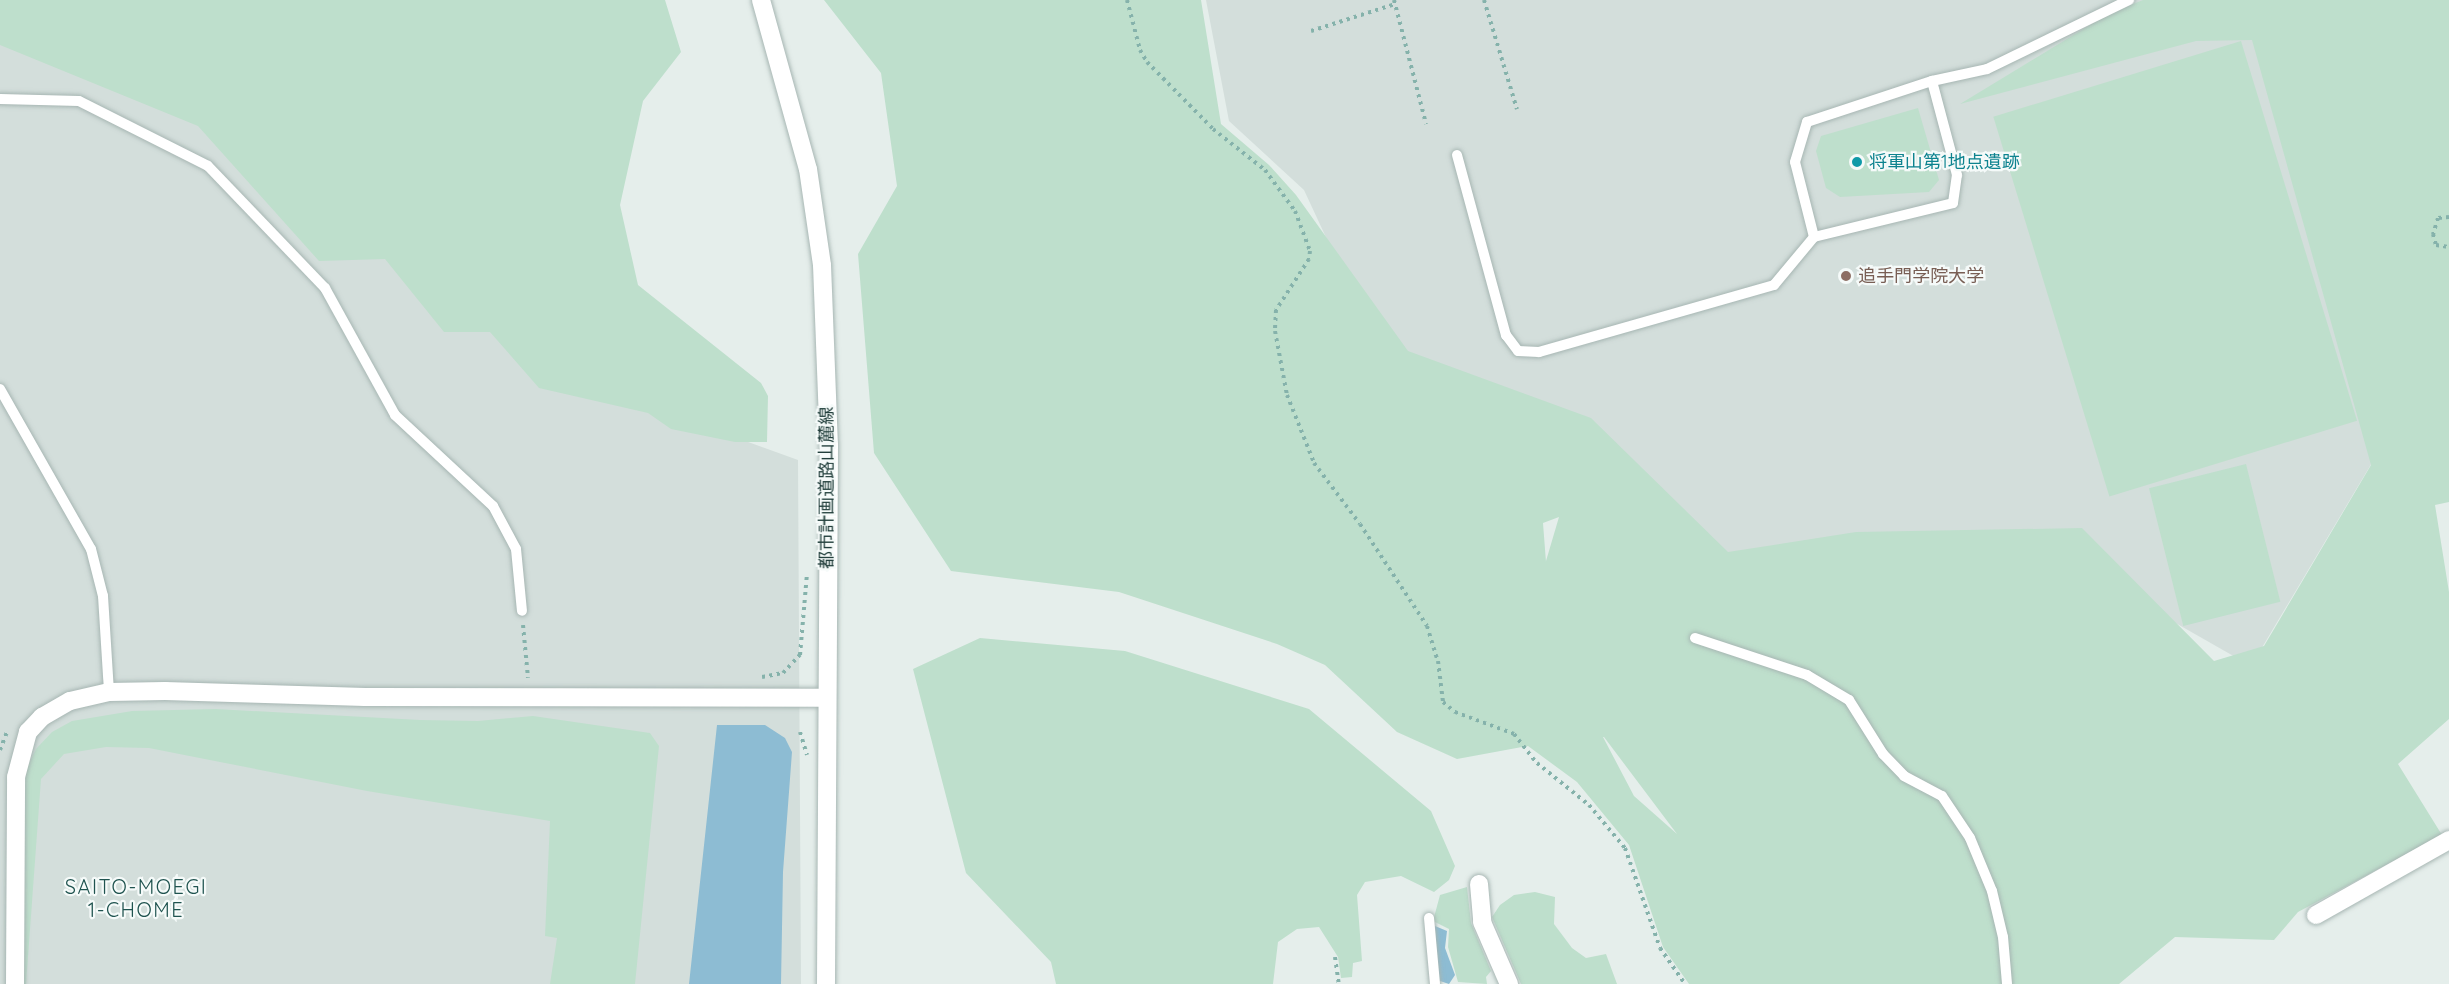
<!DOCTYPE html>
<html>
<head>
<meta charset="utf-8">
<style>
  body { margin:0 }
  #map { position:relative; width:2449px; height:984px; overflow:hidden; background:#e5eeeb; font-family:Quicksand,"Noto Sans JP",sans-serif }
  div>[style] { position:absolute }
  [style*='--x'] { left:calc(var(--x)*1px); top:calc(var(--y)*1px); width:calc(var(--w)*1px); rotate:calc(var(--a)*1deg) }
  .built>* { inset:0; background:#d3dedb }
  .green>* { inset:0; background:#bedfcc; transform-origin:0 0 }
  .water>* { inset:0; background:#8dbcd3 }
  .path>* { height:4px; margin-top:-2px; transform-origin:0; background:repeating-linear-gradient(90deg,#85b2ab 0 3px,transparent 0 7.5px) }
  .roads { filter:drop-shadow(0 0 2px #a7b6b3) drop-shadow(0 0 2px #a7b6b3) }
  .service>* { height:10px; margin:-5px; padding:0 5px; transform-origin:5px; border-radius:5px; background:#fff }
  .minor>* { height:18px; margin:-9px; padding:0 9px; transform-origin:9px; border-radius:9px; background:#fff }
  .tertiary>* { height:18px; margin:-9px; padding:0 9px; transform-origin:9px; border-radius:9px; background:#fff }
  .dots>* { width:16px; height:16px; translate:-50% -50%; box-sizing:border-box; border:3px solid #f5faf9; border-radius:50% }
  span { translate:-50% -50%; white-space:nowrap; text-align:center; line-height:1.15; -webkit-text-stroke:4.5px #f5faf9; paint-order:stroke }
  .culture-label { font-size:18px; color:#0d838f }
  .left { translate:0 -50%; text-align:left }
  .education-label { font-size:18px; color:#785e54 }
  .street-label { font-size:18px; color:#23403d }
  .neighbourhood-label { font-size:20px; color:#1f534f; letter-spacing:1.5px }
</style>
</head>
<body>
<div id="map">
  <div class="built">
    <div style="clip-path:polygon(1206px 0,2254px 0,2398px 419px,2251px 666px,2044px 548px,1718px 570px,1384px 362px,1304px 190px,1229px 121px)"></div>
    <div style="clip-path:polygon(125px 19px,610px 392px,798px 460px,801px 984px,0 984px,0 25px)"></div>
  </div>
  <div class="green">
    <div style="clip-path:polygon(0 0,665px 0,681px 52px,643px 101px,620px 205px,638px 285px,761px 383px,768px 396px,767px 442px,735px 442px,671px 429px,648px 413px,539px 388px,490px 332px,444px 332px,385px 259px,319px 261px,198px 126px,0 45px)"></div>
    <div style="clip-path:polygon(evenodd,824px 0,1201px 0,1221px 124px,1269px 165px,1296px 195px,1408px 351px,1591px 418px,1728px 552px,1856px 532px,2082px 528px,2214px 661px,2264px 646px,2371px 465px,2252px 40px,2196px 41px,1960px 104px,2108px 14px,2143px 0,2449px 0,2449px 502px,2435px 505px,2449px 592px,2449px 719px,2398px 764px,2442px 835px,2298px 912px,2274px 940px,2175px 937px,2119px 984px,1689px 984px,1663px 947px,1629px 845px,1577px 782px,1528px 746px,1457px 759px,1397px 732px,1325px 665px,1277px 644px,1119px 592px,951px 571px,874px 453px,858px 254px,897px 186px,881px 73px,824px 0,1559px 517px,1546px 561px,1546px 562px,1543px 523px,1559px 517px,824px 0,1603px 737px,1604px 737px,1677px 834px,1634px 796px,1603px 737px)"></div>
    <div style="left:2241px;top:41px;width:397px;height:259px;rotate:73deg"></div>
    <div style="clip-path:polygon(1918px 108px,1939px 180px,1929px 192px,1840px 197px,1826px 188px,1816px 151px,1821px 136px)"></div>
    <div style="left:2246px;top:464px;width:142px;height:100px;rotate:76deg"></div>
    <div style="clip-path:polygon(980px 638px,1125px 651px,1309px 709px,1431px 811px,1455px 866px,1449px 880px,1434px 892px,1401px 876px,1365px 882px,1357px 895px,1362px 961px,1353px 963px,1352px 977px,1341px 978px,1338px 957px,1319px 927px,1297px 929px,1278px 942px,1273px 984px,1056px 984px,1051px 962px,966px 873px,913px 669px)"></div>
    <div style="clip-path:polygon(216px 709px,420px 720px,478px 721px,533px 716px,650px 733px,659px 746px,635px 984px,550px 984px,557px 938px,545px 936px,550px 821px,367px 791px,149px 748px,106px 747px,64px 754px,41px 779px,26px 984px,19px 984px,23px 776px,36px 749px,52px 732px,72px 721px,132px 711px)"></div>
    <div style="clip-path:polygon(1467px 887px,1471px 923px,1491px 971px,1486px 977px,1487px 984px,1458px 982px,1448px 947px,1449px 929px,1433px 921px,1440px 895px)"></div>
    <div style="clip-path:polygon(1535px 892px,1555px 897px,1554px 924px,1572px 948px,1586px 958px,1606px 954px,1617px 984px,1521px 984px,1492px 917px,1500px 905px,1514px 895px)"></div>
  </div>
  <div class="water">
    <div style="clip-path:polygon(717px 725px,765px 725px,785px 738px,792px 752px,783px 872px,781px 984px,689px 984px)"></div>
    <div style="clip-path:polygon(1435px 926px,1447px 931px,1445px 948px,1455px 975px,1449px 984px,1437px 980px)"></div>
  </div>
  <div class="path">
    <div style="--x:1127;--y:0;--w:52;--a:75.4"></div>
    <div style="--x:1140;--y:50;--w:14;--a:60"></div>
    <div style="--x:1147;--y:62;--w:94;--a:45.4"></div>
    <div style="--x:1213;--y:129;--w:66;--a:38.3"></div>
    <div style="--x:1265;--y:170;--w:51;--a:53.8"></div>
    <div style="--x:1295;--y:211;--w:43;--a:69.4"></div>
    <div style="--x:1310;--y:251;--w:8;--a:97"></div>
    <div style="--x:1309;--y:259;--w:61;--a:122.9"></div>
    <div style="--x:1276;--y:310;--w:21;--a:93"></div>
    <div style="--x:1275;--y:331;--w:65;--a:79.4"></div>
    <div style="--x:1287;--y:395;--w:73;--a:68.3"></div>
    <div style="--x:1314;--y:463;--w:76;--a:53"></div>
    <div style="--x:1360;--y:524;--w:122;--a:56.7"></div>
    <div style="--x:1427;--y:626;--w:37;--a:73"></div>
    <div style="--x:1438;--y:661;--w:41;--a:83"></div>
    <div style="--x:1443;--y:702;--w:16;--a:40"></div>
    <div style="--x:1455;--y:712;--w:63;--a:20.4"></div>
    <div style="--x:1514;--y:734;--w:37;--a:52"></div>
    <div style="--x:1537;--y:763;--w:67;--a:38.9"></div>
    <div style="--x:1589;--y:805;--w:56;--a:50.1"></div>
    <div style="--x:1625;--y:848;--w:106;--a:70.7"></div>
    <div style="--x:1660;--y:948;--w:44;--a:55.2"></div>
    <div style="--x:1394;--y:0;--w:128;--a:75.5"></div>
    <div style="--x:1484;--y:0;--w:114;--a:73.2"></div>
    <div style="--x:1311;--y:31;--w:88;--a:-17.8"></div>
    <div style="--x:2449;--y:217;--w:11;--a:175"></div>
    <div style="--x:2438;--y:218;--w:17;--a:107"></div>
    <div style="--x:2433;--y:234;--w:11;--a:75"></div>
    <div style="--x:2436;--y:245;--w:13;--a:9"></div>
    <div style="--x:523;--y:625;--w:53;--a:84.6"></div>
    <div style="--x:762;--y:677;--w:21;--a:-11"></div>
    <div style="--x:783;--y:673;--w:25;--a:-47"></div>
    <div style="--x:800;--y:655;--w:81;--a:-85.1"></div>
    <div style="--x:800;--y:732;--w:24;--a:73"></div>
    <div style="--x:0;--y:750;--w:22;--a:-69"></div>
    <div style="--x:1335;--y:957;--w:27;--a:82"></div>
  </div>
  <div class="roads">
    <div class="service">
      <div style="--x:0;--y:99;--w:79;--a:1.5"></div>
      <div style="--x:79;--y:101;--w:144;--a:26.7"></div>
      <div style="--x:208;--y:166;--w:169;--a:46.2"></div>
      <div style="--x:325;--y:288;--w:145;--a:61.1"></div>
      <div style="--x:395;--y:415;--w:134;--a:42.9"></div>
      <div style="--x:493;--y:506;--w:49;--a:61.9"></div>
      <div style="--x:516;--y:549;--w:62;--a:84.5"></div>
      <div style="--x:1457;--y:155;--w:187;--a:74.8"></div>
      <div style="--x:1506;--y:335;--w:20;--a:53"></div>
      <div style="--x:1518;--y:351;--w:21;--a:3"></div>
      <div style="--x:1539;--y:352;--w:244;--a:-15.9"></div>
      <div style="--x:1774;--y:285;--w:62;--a:-50.2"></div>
      <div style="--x:1814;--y:237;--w:77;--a:-104.2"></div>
      <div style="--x:1795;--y:162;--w:42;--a:-73.3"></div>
      <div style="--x:1807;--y:122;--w:132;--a:-18.2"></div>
      <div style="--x:1932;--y:81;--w:56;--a:-12.3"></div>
      <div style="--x:1987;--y:69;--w:158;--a:-25.9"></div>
      <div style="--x:1814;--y:237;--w:143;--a:-13.7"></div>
      <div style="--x:1953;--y:203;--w:28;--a:-82"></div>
      <div style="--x:1957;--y:175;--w:97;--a:-104.9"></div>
      <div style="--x:0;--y:389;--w:184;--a:60.4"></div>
      <div style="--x:91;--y:549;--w:49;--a:75.7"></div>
      <div style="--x:103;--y:596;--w:96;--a:86.4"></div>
      <div style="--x:1695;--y:638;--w:118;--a:18.3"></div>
      <div style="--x:1807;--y:675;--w:49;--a:30.8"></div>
      <div style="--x:1849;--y:700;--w:64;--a:57.8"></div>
      <div style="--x:1883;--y:754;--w:30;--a:46"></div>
      <div style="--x:1904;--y:776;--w:43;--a:27.8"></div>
      <div style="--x:1942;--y:796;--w:50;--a:56.3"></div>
      <div style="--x:1970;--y:838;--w:57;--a:67.5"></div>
      <div style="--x:1992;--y:891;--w:47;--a:76.6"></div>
      <div style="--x:2003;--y:937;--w:47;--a:85.1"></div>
      <div style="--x:1429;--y:918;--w:66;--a:84.8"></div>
    </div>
    <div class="minor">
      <div style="--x:1479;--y:884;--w:38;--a:85"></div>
      <div style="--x:1482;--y:922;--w:68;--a:66.5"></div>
      <div style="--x:2316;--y:915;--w:153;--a:-29.4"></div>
    </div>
    <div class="tertiary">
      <div style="--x:761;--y:0;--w:175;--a:74.5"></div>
      <div style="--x:808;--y:169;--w:97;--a:81.7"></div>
      <div style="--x:822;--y:265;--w:181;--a:87.8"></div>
      <div style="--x:829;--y:446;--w:538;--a:90.32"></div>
      <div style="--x:15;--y:984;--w:207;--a:-89.7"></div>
      <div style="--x:16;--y:777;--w:47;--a:-75.1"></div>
      <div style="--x:28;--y:732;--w:21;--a:-47"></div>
      <div style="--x:42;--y:717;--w:32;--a:-30"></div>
      <div style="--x:70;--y:701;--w:40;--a:-13"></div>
      <div style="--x:109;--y:692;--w:56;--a:-1"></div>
      <div style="--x:165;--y:691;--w:200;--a:1.7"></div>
      <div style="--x:365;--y:697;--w:461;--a:0.1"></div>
    </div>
  </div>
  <div class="dots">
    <div style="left:1857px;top:162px;background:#0f9aa8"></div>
    <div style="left:1846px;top:276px;background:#8d6e63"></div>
  </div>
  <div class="culture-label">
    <span class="left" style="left:1869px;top:162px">将軍山第1地点遺跡</span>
  </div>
  <div class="education-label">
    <span class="left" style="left:1858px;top:276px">追手門学院大学</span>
  </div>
  <div class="street-label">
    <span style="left:827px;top:488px;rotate:-90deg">都市計画道路山麓線</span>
  </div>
  <div class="neighbourhood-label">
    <span style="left:136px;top:898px">SAITO-MOEGI<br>1-CHOME</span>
  </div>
</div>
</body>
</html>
